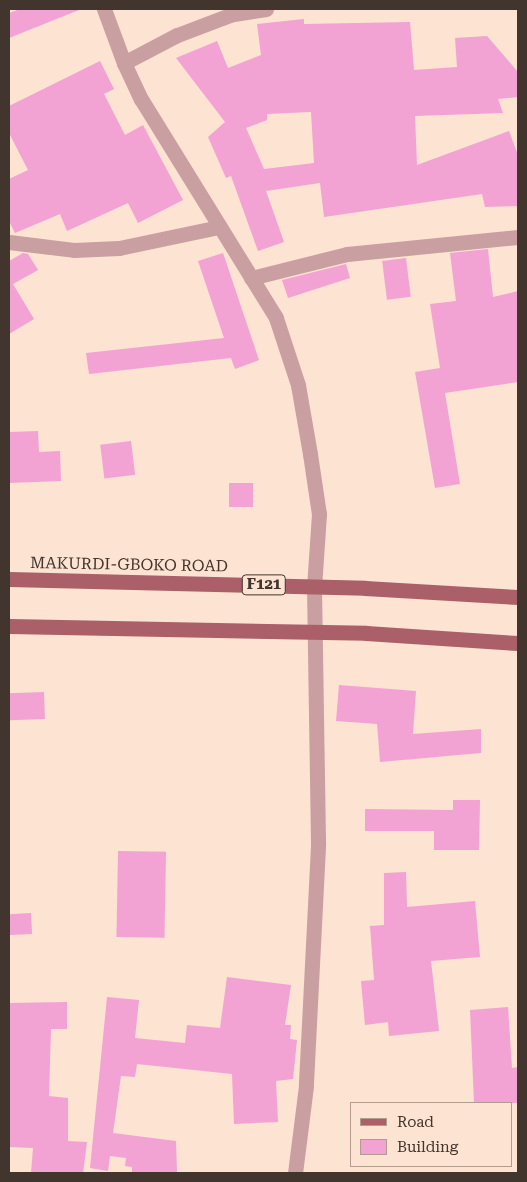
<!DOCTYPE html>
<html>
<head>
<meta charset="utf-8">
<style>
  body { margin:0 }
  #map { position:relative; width:527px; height:1182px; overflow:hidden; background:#fce3d2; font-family:"Roboto Serif",serif }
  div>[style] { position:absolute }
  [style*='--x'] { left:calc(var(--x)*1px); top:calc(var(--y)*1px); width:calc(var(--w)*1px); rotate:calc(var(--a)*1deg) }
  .building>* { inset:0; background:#f3a2d4; transform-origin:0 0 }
  .street>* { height:15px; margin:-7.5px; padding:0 7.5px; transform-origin:7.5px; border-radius:7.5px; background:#ca9fa2 }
  .primary>* { height:15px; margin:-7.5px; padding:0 7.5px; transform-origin:7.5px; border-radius:7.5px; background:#aa5f69 }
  span { translate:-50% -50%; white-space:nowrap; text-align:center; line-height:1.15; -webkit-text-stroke:4.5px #fce3d2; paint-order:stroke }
  .shield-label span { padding:1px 4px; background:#fce3d2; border:1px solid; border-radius:4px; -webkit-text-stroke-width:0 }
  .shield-label { font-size:15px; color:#41352d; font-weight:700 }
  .street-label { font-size:16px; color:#41352d }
  .frame { position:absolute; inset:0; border:10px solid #41352d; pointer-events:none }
  .legend { position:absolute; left:350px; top:1102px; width:162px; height:65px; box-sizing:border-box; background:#fce3d2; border:1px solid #b19d90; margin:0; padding:6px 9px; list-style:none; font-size:15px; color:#41352d }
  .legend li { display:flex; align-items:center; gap:10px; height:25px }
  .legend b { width:25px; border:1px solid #b19d90 }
</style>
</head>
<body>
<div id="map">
  <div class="building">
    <div style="clip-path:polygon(20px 9px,79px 9px,79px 10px,9px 38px,9px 13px)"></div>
    <div style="clip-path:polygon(evenodd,304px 19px,304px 24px,410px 22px,414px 70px,457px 67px,455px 38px,487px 36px,518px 72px,518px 97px,498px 99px,503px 113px,415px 116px,417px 165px,509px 131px,518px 155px,518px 206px,485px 207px,482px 194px,324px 217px,320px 183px,266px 191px,284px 242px,258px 251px,231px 176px,226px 178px,208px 137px,225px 122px,176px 58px,217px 41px,228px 68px,261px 55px,257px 24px,304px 19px,311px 112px,314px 163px,264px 169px,246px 128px,267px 120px,267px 114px,311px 112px)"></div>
    <div style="clip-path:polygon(100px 61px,114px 89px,104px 94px,125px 135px,143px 125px,183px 200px,138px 223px,128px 203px,67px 231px,60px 214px,15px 233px,9px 221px,9px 179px,28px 170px,9px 133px,9px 106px)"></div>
    <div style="clip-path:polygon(488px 249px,493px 297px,518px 291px,518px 382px,445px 393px,460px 484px,435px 488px,415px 372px,440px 368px,430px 304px,456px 301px,450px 253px)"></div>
    <div style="clip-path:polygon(23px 253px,28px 254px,38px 270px,13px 284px,34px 319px,9px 334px,9px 261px)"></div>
    <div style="clip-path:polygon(223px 253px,259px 360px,235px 369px,231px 358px,89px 374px,86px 353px,224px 338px,198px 261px)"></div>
    <div style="left:406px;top:258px;width:39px;height:24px;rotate:83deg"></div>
    <div style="clip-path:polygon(346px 264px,350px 278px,288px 298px,282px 280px)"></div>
    <div style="clip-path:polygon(38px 431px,39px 452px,60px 451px,61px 481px,9px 483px,9px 432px)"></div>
    <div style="left:131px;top:441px;width:34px;height:31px;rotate:83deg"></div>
    <div style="left:229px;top:483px;width:24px;height:24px"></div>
    <div style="clip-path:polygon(339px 685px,416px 691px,413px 734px,481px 729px,481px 753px,380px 762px,377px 724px,336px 721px)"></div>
    <div style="left:44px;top:692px;width:27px;height:35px;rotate:88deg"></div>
    <div style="clip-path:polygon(453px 800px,480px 800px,479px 850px,434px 850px,434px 831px,365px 831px,365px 809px,453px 810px)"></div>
    <div style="left:118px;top:851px;width:48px;height:86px;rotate:1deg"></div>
    <div style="clip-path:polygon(406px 872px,407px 907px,475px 901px,480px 957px,431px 961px,439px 1031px,389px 1036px,388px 1022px,365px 1025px,361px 981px,374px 980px,370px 926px,384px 925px,384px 873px)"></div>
    <div style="left:31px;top:913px;width:21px;height:22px;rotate:87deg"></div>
    <div style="clip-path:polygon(227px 977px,291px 985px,285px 1025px,291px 1025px,290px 1039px,297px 1040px,293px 1079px,276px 1081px,278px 1122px,234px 1124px,232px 1074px,137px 1064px,135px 1077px,121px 1076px,113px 1133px,176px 1141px,177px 1173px,132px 1173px,132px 1167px,125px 1166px,126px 1158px,110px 1156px,108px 1171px,90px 1168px,107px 997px,139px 1000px,135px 1038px,185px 1043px,187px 1025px,220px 1028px)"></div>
    <div style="clip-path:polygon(67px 1002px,67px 1029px,51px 1029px,49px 1096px,68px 1098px,68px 1141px,87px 1142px,83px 1173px,31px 1173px,33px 1148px,9px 1147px,9px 1003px)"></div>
    <div style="clip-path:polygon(508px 1007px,512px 1068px,518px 1067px,518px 1103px,474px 1103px,470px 1010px)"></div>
  </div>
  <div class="street">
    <div style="--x:104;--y:9;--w:58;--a:69.7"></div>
    <div style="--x:266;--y:9;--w:36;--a:171"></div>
    <div style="--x:230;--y:15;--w:57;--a:159.3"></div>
    <div style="--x:177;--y:35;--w:60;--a:152.2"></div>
    <div style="--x:124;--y:63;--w:40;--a:65"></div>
    <div style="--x:141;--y:99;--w:257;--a:58.3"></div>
    <div style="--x:276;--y:318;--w:71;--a:71.8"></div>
    <div style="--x:298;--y:385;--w:70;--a:80.1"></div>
    <div style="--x:310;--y:454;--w:61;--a:81.5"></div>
    <div style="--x:319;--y:514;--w:73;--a:93.9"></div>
    <div style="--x:314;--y:587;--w:259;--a:89.1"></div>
    <div style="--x:318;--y:846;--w:240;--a:92.9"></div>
    <div style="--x:306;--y:1086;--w:88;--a:97.2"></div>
    <div style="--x:9;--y:242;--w:65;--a:7"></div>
    <div style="--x:74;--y:250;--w:45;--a:-2.5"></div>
    <div style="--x:119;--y:248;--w:102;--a:-11.9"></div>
    <div style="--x:251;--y:278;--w:99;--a:-14"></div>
    <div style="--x:347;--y:254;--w:172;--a:-5.7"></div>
  </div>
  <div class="primary">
    <div style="--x:9;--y:579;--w:356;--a:1.4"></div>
    <div style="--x:365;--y:588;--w:153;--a:3.4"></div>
    <div style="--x:9;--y:626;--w:357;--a:1.1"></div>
    <div style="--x:366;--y:633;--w:152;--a:3.8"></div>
  </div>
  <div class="shield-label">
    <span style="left:264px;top:585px">F121</span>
  </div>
  <div class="street-label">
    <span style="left:129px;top:565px;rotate:1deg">MAKURDI-GBOKO ROAD</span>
  </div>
  <div class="frame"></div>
  <ul class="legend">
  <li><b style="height:6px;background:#aa5f69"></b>Road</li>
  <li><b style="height:14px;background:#f3a2d4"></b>Building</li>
  </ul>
</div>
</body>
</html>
